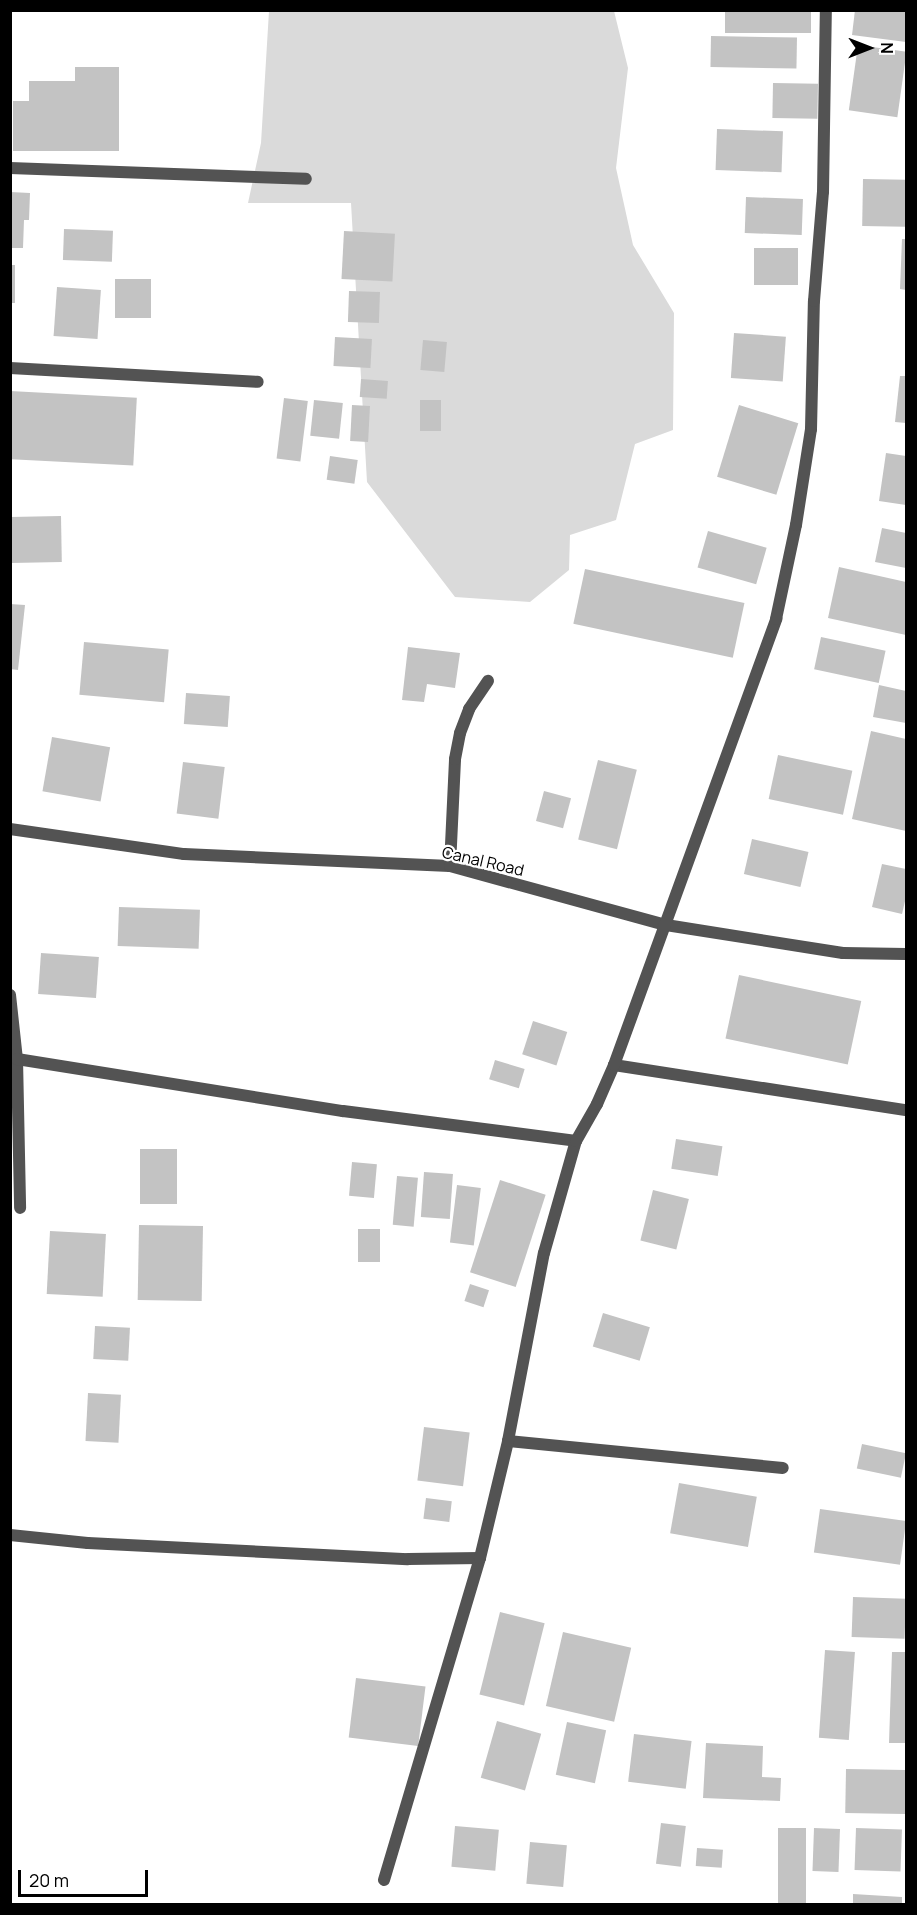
<!DOCTYPE html>
<html>
<head>
<meta charset="utf-8">
<style>
  body { margin:0 }
  #map { position:relative; width:917px; height:1915px; overflow:hidden; background:#fff; font-family:Manrope,sans-serif }
  div>[style] { position:absolute }
  [style*='--x'] { left:calc(var(--x)*1px); top:calc(var(--y)*1px); width:calc(var(--w)*1px); rotate:calc(var(--a)*1deg) }
  .green>* { inset:0; background:#dadada }
  .building>* { inset:0; background:#c3c3c3; transform-origin:0 0 }
  .street>* { height:12px; margin:-6px; padding:0 6px; transform-origin:6px; border-radius:6px; background:#535353 }
  span { translate:-50% -50%; white-space:nowrap; text-align:center; line-height:1.15; -webkit-text-stroke:4.5px #fff; paint-order:stroke }
  .street-label { font-size:16px; color:#000 }
  .frame { position:absolute; inset:0; border:12px solid #000; pointer-events:none }
  .north { position:absolute; left:839px; top:18px; width:60px; height:60px; -webkit-text-stroke:4px #fff; paint-order:stroke; rotate:90deg; font-size:16px; font-weight:700; line-height:24px; text-align:center; color:#000 }
  .north::after { content:''; display:block; margin:auto; width:21px; height:27px; background:#000; clip-path:polygon(50% 0,100% 100%,50% 72%,0 100%) }
  .scale { position:absolute; left:18px; top:1870px; width:130px; height:27px; box-sizing:border-box; border:3px solid #000; border-top:0; padding-left:8px; font-size:18px; line-height:21px; white-space:nowrap; color:#000; -webkit-text-stroke:4px #fff; paint-order:stroke }
</style>
</head>
<body>
<div id="map">
  <div class="green">
    <div style="clip-path:polygon(269px 11px,614px 11px,628px 68px,616px 168px,633px 245px,674px 313px,673px 430px,635px 444px,616px 520px,570px 535px,569px 570px,530px 602px,455px 597px,367px 482px,351px 203px,248px 203px,261px 143px)"></div>
  </div>
  <div class="building">
    <div style="left:725px;top:10px;width:86px;height:23px"></div>
    <div style="clip-path:polygon(855px 10px,906px 10px,906px 42px,852px 35px)"></div>
    <div style="left:711px;top:36px;width:86px;height:31px;rotate:1deg"></div>
    <div style="left:858px;top:45px;width:49px;height:66px;rotate:8deg"></div>
    <div style="clip-path:polygon(75px 67px,119px 67px,119px 151px,13px 151px,13px 101px,29px 101px,29px 81px,75px 81px)"></div>
    <div style="left:773px;top:83px;width:45px;height:35px;rotate:1deg"></div>
    <div style="left:717px;top:129px;width:66px;height:41px;rotate:2deg"></div>
    <div style="left:863px;top:179px;width:43px;height:47px;rotate:1deg"></div>
    <div style="clip-path:polygon(10px 192px,30px 193px,29px 220px,24px 220px,23px 248px,10px 248px)"></div>
    <div style="left:746px;top:197px;width:57px;height:36px;rotate:2deg"></div>
    <div style="left:64px;top:229px;width:49px;height:31px;rotate:2deg"></div>
    <div style="left:344px;top:231px;width:51px;height:48px;rotate:3deg"></div>
    <div style="clip-path:polygon(902px 239px,906px 239px,906px 290px,900px 289px)"></div>
    <div style="left:754px;top:248px;width:44px;height:37px"></div>
    <div style="left:10px;top:265px;width:5px;height:38px"></div>
    <div style="left:115px;top:279px;width:36px;height:39px"></div>
    <div style="left:57px;top:287px;width:44px;height:49px;rotate:4deg"></div>
    <div style="left:349px;top:291px;width:31px;height:31px;rotate:2deg"></div>
    <div style="left:734px;top:333px;width:52px;height:45px;rotate:4deg"></div>
    <div style="left:335px;top:337px;width:37px;height:29px;rotate:3deg"></div>
    <div style="left:423px;top:340px;width:24px;height:30px;rotate:5deg"></div>
    <div style="clip-path:polygon(900px 376px,906px 376px,906px 423px,895px 422px)"></div>
    <div style="left:361px;top:379px;width:27px;height:18px;rotate:4deg"></div>
    <div style="left:10px;top:391px;width:127px;height:68px;rotate:3deg"></div>
    <div style="left:284px;top:398px;width:24px;height:61px;rotate:7deg"></div>
    <div style="left:314px;top:400px;width:29px;height:36px;rotate:6deg"></div>
    <div style="left:420px;top:400px;width:21px;height:31px"></div>
    <div style="left:352px;top:405px;width:18px;height:36px;rotate:3deg"></div>
    <div style="left:739px;top:405px;width:62px;height:75px;rotate:17deg"></div>
    <div style="clip-path:polygon(886px 453px,906px 456px,906px 505px,879px 501px)"></div>
    <div style="left:330px;top:456px;width:28px;height:24px;rotate:8deg"></div>
    <div style="left:61px;top:516px;width:46px;height:51px;rotate:89deg"></div>
    <div style="clip-path:polygon(882px 528px,906px 533px,906px 568px,875px 562px)"></div>
    <div style="left:708px;top:531px;width:61px;height:38px;rotate:16deg"></div>
    <div style="clip-path:polygon(839px 567px,906px 582px,906px 635px,828px 618px)"></div>
    <div style="left:585px;top:569px;width:163px;height:56px;rotate:12deg"></div>
    <div style="clip-path:polygon(10px 604px,25px 605px,18px 670px,10px 669px)"></div>
    <div style="left:821px;top:637px;width:66px;height:33px;rotate:12deg"></div>
    <div style="left:84px;top:642px;width:85px;height:53px;rotate:5deg"></div>
    <div style="clip-path:polygon(408px 647px,460px 653px,455px 688px,427px 684px,424px 702px,402px 700px)"></div>
    <div style="clip-path:polygon(879px 685px,906px 691px,906px 723px,873px 717px)"></div>
    <div style="left:186px;top:693px;width:44px;height:31px;rotate:4deg"></div>
    <div style="clip-path:polygon(871px 731px,906px 739px,906px 831px,852px 819px)"></div>
    <div style="left:52px;top:737px;width:59px;height:55px;rotate:10deg"></div>
    <div style="left:778px;top:755px;width:76px;height:45px;rotate:12deg"></div>
    <div style="left:598px;top:760px;width:40px;height:82px;rotate:14deg"></div>
    <div style="left:183px;top:762px;width:42px;height:52px;rotate:7deg"></div>
    <div style="left:544px;top:791px;width:28px;height:31px;rotate:15deg"></div>
    <div style="left:752px;top:839px;width:58px;height:36px;rotate:13deg"></div>
    <div style="clip-path:polygon(882px 864px,906px 869px,906px 897px,902px 914px,872px 907px)"></div>
    <div style="left:119px;top:907px;width:81px;height:39px;rotate:2deg"></div>
    <div style="left:41px;top:953px;width:58px;height:41px;rotate:4deg"></div>
    <div style="left:739px;top:975px;width:125px;height:65px;rotate:12deg"></div>
    <div style="left:533px;top:1021px;width:36px;height:35px;rotate:18deg"></div>
    <div style="left:495px;top:1060px;width:31px;height:20px;rotate:17deg"></div>
    <div style="left:676px;top:1139px;width:47px;height:30px;rotate:9deg"></div>
    <div style="left:140px;top:1149px;width:37px;height:55px"></div>
    <div style="left:352px;top:1162px;width:25px;height:34px;rotate:5deg"></div>
    <div style="left:424px;top:1172px;width:29px;height:45px;rotate:4deg"></div>
    <div style="left:397px;top:1176px;width:21px;height:49px;rotate:5deg"></div>
    <div style="left:500px;top:1180px;width:48px;height:97px;rotate:18deg"></div>
    <div style="left:457px;top:1185px;width:24px;height:58px;rotate:7deg"></div>
    <div style="left:653px;top:1190px;width:37px;height:52px;rotate:14deg"></div>
    <div style="left:139px;top:1225px;width:64px;height:75px;rotate:1deg"></div>
    <div style="left:358px;top:1229px;width:22px;height:33px"></div>
    <div style="left:50px;top:1231px;width:56px;height:63px;rotate:3deg"></div>
    <div style="left:470px;top:1284px;width:20px;height:18px;rotate:18deg"></div>
    <div style="left:603px;top:1313px;width:49px;height:35px;rotate:17deg"></div>
    <div style="left:95px;top:1326px;width:35px;height:33px;rotate:3deg"></div>
    <div style="left:88px;top:1393px;width:33px;height:48px;rotate:3deg"></div>
    <div style="left:424px;top:1427px;width:46px;height:54px;rotate:7deg"></div>
    <div style="left:862px;top:1444px;width:45px;height:25px;rotate:12deg"></div>
    <div style="left:679px;top:1483px;width:79px;height:51px;rotate:10deg"></div>
    <div style="left:426px;top:1498px;width:26px;height:21px;rotate:7deg"></div>
    <div style="left:820px;top:1509px;width:87px;height:44px;rotate:8deg"></div>
    <div style="left:853px;top:1597px;width:53px;height:40px;rotate:2deg"></div>
    <div style="left:500px;top:1612px;width:46px;height:85px;rotate:14deg"></div>
    <div style="left:563px;top:1632px;width:70px;height:76px;rotate:13deg"></div>
    <div style="left:825px;top:1650px;width:30px;height:88px;rotate:4deg"></div>
    <div style="clip-path:polygon(892px 1652px,906px 1652px,906px 1743px,889px 1743px)"></div>
    <div style="left:356px;top:1678px;width:70px;height:60px;rotate:7deg"></div>
    <div style="left:497px;top:1721px;width:46px;height:59px;rotate:16deg"></div>
    <div style="left:567px;top:1722px;width:40px;height:54px;rotate:12deg"></div>
    <div style="left:634px;top:1734px;width:58px;height:48px;rotate:7deg"></div>
    <div style="clip-path:polygon(706px 1743px,763px 1746px,762px 1777px,781px 1778px,780px 1801px,703px 1798px)"></div>
    <div style="left:846px;top:1769px;width:60px;height:44px;rotate:1deg"></div>
    <div style="left:661px;top:1823px;width:25px;height:41px;rotate:7deg"></div>
    <div style="left:455px;top:1826px;width:44px;height:41px;rotate:5deg"></div>
    <div style="left:778px;top:1828px;width:28px;height:76px"></div>
    <div style="left:814px;top:1828px;width:26px;height:43px;rotate:2deg"></div>
    <div style="left:856px;top:1828px;width:46px;height:42px;rotate:2deg"></div>
    <div style="left:530px;top:1842px;width:37px;height:42px;rotate:5deg"></div>
    <div style="left:697px;top:1848px;width:26px;height:18px;rotate:4deg"></div>
    <div style="clip-path:polygon(853px 1894px,902px 1897px,902px 1904px,853px 1904px)"></div>
  </div>
  <div class="street">
    <div style="--x:10;--y:168;--w:296;--a:2.1"></div>
    <div style="--x:10;--y:368;--w:248;--a:3.2"></div>
    <div style="--x:10;--y:829;--w:176;--a:8.2"></div>
    <div style="--x:184;--y:854;--w:266;--a:2.6"></div>
    <div style="--x:450;--y:866;--w:224;--a:15.3"></div>
    <div style="--x:666;--y:925;--w:179;--a:9"></div>
    <div style="--x:843;--y:953;--w:63;--a:0.9"></div>
    <div style="--x:450;--y:866;--w:107;--a:-87.3"></div>
    <div style="--x:455;--y:759;--w:26;--a:-79"></div>
    <div style="--x:460;--y:733;--w:26;--a:-69"></div>
    <div style="--x:469;--y:709;--w:34;--a:-56"></div>
    <div style="--x:10;--y:995;--w:64;--a:83.8"></div>
    <div style="--x:17;--y:1059;--w:149;--a:88.8"></div>
    <div style="--x:17;--y:1059;--w:330;--a:9.1"></div>
    <div style="--x:343;--y:1111;--w:235;--a:7.3"></div>
    <div style="--x:614;--y:1065;--w:295;--a:8.8"></div>
    <div style="--x:508;--y:1441;--w:276;--a:5.6"></div>
    <div style="--x:10;--y:1535;--w:78;--a:5.9"></div>
    <div style="--x:88;--y:1543;--w:320;--a:2.9"></div>
    <div style="--x:408;--y:1559;--w:72;--a:-0.8"></div>
    <div style="--x:384;--y:1880;--w:336;--a:-73.4"></div>
    <div style="--x:480;--y:1558;--w:120;--a:-76.5"></div>
    <div style="--x:508;--y:1441;--w:191;--a:-79.2"></div>
    <div style="--x:544;--y:1253;--w:116;--a:-74.1"></div>
    <div style="--x:576;--y:1141;--w:43;--a:-60.4"></div>
    <div style="--x:597;--y:1104;--w:43;--a:-66.4"></div>
    <div style="--x:614;--y:1065;--w:475;--a:-70"></div>
    <div style="--x:776;--y:619;--w:96;--a:-78"></div>
    <div style="--x:796;--y:525;--w:97;--a:-81.1"></div>
    <div style="--x:811;--y:429;--w:128;--a:-88.7"></div>
    <div style="--x:814;--y:301;--w:109;--a:-85.3"></div>
    <div style="--x:823;--y:192;--w:182;--a:-89.1"></div>
  </div>
  <div class="street-label">
    <span style="left:483px;top:861px;rotate:13deg">Canal Road</span>
  </div>
  <div class="frame"></div>
  <div class="north">N</div>
  <div class="scale">20 m</div>
</div>
</body>
</html>
